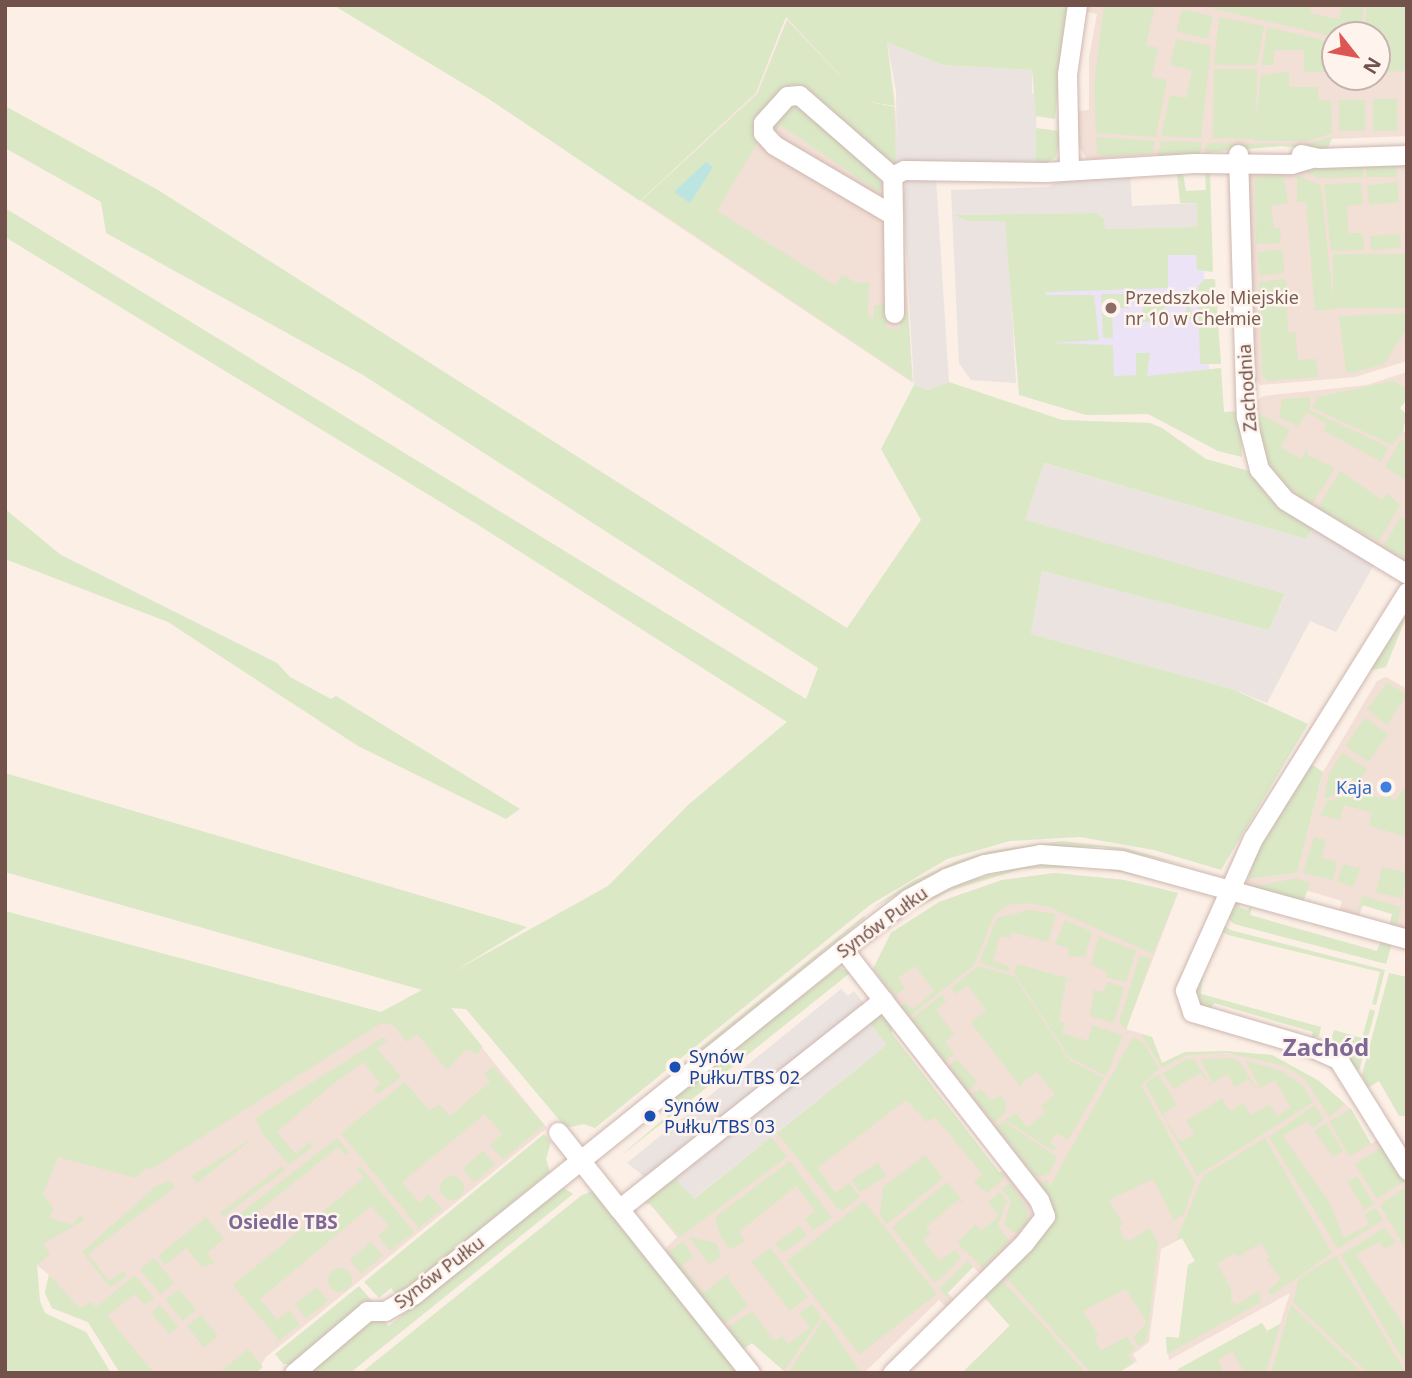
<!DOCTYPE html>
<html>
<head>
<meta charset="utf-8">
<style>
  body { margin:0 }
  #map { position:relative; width:1412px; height:1378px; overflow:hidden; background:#fbefe6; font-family:"Noto Sans",sans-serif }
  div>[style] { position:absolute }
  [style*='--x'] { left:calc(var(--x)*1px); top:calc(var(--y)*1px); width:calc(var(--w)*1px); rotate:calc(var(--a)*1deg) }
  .residential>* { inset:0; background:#f2dfd5 }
  .industrial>* { inset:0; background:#ebe3e0 }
  .education>* { inset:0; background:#ece3f7; transform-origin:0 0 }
  .green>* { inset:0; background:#dae8c6; transform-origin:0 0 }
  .round { border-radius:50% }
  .water>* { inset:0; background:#bce4e1 }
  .roads { filter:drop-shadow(0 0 2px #ceb7b0) drop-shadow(0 0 2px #ceb7b0) }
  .street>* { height:19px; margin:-9.5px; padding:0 9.5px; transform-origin:9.5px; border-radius:9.5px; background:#fff }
  .dots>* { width:19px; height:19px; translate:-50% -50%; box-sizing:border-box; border:4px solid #fef4ed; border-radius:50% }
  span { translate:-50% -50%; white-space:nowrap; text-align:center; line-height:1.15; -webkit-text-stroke:5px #fef4ed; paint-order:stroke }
  .education-label { font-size:18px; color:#785e54 }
  .left { translate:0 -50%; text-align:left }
  .street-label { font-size:18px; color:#73524c }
  .shop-label { font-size:18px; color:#366cbe }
  .right { translate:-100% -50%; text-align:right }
  .transit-label { font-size:18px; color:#164399 }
  .neighbourhood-label { font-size:19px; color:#7d6896; font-weight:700 }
  .district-label { font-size:24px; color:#7d6896; font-weight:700 }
  .frame { position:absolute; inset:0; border:7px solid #73524c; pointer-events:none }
  .north { position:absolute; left:1321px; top:21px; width:70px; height:70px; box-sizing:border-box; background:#fef4ed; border:2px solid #c6b3ad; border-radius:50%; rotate:121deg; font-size:19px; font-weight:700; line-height:28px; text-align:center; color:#73524c }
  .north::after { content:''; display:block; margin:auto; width:24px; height:32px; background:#dd5653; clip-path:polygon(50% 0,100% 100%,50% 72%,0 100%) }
</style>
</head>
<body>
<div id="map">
  <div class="residential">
    <div style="clip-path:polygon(evenodd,1086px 5px,1407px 5px,1407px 136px,1329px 139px,1327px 150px,1281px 146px,1087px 159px,1078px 145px,1077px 111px,1089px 110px,1089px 58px,1097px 14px,1085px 11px,1086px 5px,1335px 35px,1377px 35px,1377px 77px,1335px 77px,1335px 35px)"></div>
    <div style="clip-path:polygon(787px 19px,864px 101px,895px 107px,913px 383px,641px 201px,757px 93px)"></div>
    <div style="clip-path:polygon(1407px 163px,1407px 361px,1355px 377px,1260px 385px,1254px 377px,1245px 177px,1249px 171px)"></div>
    <div style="clip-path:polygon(1407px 372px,1407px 399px,1400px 408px,1406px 421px,1400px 430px,1407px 433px,1407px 567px,1298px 503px,1256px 451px,1255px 401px,1264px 396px,1367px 385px)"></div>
    <div style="clip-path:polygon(1386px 677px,1407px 689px,1407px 932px,1390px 924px,1392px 914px,1363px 905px,1359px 916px,1339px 912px,1342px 901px,1312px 892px,1307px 891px,1303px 902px,1246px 885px,1248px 879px,1297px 873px,1323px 772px,1377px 681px)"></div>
    <div style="clip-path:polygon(1055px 873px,1124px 880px,1178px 893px,1126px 1029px,1152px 1037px,1162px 1063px,1185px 1052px,1272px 1055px,1319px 1081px,1351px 1109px,1371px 1144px,1379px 1139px,1407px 1183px,1407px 1373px,1172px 1373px,1262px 1323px,1267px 1331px,1280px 1324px,1290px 1293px,1169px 1360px,1166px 1337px,1179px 1338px,1188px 1265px,1195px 1261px,1182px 1238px,1161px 1249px,1149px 1342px,1133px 1354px,1137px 1361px,1118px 1373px,962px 1373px,1010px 1325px,984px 1297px,964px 1315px,1053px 1220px,873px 969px,891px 933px,939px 902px,1002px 880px)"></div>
    <div style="clip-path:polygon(450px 1008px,547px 1128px,266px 1357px,256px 1373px,120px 1373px,88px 1322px,52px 1308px,45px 1293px,49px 1275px,37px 1265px,42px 1153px,162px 1159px,381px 1022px)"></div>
    <div style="clip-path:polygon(892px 1024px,892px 1034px,999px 1172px,1007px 1171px,1027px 1195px,1033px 1222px,983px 1276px,973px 1267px,948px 1293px,955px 1301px,948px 1309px,939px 1300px,864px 1373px,787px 1373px,752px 1343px,740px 1351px,664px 1250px,677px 1237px,650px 1204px,645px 1204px,651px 1196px,694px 1199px,887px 1045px)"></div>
  </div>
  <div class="industrial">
    <div style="clip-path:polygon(887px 42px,942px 65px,1032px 70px,1032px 93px,1037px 94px,1035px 170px,897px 164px,896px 91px)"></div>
    <div style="clip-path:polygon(1130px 174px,1132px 206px,1197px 203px,1198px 227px,1104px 229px,1104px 219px,1096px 213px,954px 215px,968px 221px,1005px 221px,1008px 239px,1016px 383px,971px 380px,959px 363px,951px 190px,1048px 187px,1062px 179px)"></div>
    <div style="clip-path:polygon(936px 179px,949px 382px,928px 390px,914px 385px,903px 200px,906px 180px)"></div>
    <div style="clip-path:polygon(1043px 463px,1306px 539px,1313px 528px,1374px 565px,1336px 632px,1310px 621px,1267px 703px,1232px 689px,1031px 634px,1042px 571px,1269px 630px,1285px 595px,1024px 520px)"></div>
    <div style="clip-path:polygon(841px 989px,848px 996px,854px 991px,875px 1017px,887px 1045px,693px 1199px,676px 1179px,663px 1183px,651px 1196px,645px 1177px,627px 1163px)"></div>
  </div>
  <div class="education">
    <div style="left:1202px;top:234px;width:147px;height:190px;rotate:87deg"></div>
  </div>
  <div class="green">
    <div style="clip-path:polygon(333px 5px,1067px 5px,1055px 119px,1036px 116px,1032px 70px,942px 65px,887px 42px,895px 106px,864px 101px,894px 107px,896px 164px,886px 161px,807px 88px,776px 95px,754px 118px,759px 140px,717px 211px,835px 285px,842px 275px,857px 283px,869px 283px,868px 315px,874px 319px,874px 305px,886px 305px,887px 329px,900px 328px,900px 312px,908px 313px,912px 381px,642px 200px,758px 94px,787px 21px,850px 86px,786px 17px,756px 93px,640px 201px,489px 99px)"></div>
    <div style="clip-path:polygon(1104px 5px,1155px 5px,1146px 45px,1158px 48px,1152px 77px,1167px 80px,1156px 137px,1096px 133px,1094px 85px)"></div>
    <div style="clip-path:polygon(1198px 5px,1311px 5px,1310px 13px,1339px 19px,1342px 5px,1364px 6px,1360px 34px,1335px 37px)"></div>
    <div style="clip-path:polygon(1367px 5px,1407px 5px,1407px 71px,1377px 72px,1377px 35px,1364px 35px)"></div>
    <div style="left:1182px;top:9px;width:32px;height:23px;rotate:14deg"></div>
    <div style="clip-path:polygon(1219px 17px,1264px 26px,1257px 65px,1214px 65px)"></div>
    <div style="clip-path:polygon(1267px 27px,1335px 43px,1335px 72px,1304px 72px,1304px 50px,1274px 50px,1274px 65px,1262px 65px)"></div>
    <div style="clip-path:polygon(1176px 39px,1211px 46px,1201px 138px,1161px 136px,1170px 95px,1186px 98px,1192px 70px,1170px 65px)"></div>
    <div style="left:1214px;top:69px;width:43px;height:69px;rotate:1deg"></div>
    <div style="clip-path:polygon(1289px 72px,1289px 87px,1318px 87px,1319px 100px,1331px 100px,1332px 133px,1308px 141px,1254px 141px,1261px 75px)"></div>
    <div style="left:1373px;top:99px;width:24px;height:32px"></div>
    <div style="left:1339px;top:100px;width:26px;height:31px"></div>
    <div style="clip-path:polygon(797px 104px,876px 173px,883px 185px,879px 192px,780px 125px,773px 135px,768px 124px,780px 109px)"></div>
    <div style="clip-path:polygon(5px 106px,158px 190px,847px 628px,921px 520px,881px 449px,914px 385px,928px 390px,949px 382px,1062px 420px,1150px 423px,1162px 428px,1206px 459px,1249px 471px,1271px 500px,1313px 528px,1306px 539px,1044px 463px,1025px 520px,1285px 594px,1269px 630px,1042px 571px,1031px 634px,1232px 689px,1308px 724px,1221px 870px,1154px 850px,1080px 837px,1010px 841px,947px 859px,870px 905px,595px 1128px,584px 1124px,566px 1128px,466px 1009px,451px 1008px,482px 1046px,478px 1054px,466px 1049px,447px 1070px,417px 1034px,407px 1042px,393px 1025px,381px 1023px,150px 1170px,147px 1167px,136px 1178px,58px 1157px,43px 1195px,53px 1207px,50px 1218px,73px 1225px,80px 1214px,84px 1220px,43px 1244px,50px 1254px,37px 1265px,40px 1301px,45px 1313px,86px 1332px,111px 1373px,5px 1373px,5px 911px,381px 1012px,422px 990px,5px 872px,5px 773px,527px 927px,453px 972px,608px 886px,688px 805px,787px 722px,475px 523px,5px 237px,5px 208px,806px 699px,818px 668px,363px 375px,106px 233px,101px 202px,5px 148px)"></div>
    <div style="clip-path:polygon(1036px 128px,1058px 131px,1059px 140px,1056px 157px,1035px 170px)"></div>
    <div style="clip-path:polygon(1333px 136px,1327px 150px,1281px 146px,1205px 153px,1206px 143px,1309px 144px)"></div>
    <div style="clip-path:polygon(1096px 137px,1155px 141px,1152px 153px,1105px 156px,1097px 154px)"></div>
    <div style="clip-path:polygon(1161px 141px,1202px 142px,1200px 155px,1158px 157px)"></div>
    <div style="left:1366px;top:164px;width:31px;height:13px"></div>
    <div style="clip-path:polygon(1363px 165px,1363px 177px,1319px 178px,1297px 169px)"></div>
    <div style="clip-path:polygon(1205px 172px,1210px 172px,1213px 272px,1197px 270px,1196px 255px,1168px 255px,1168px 288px,1046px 292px,1046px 295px,1094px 295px,1099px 340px,1049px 343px,1113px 345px,1114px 376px,1136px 375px,1136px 353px,1150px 353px,1147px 376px,1221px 368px,1224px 412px,1240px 411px,1242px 457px,1218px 451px,1148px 414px,1086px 415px,1019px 395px,1005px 221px,968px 221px,953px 215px,1096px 213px,1104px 219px,1105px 229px,1197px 227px,1197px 203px,1180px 203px,1177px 173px,1183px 173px,1186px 191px,1206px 190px)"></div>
    <div style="clip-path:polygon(1283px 173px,1288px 203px,1271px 206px,1274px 228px,1280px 228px,1281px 243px,1256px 244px,1255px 178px)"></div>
    <div style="clip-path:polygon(1297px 175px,1321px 186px,1334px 309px,1315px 311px,1306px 202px,1297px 202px)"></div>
    <div style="left:1397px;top:182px;width:20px;height:30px;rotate:84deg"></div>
    <div style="clip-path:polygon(1361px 183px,1363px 204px,1347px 206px,1348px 233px,1363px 233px,1364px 250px,1331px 251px,1324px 184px)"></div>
    <div style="left:1400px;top:234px;width:14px;height:30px;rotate:86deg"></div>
    <div style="left:1282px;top:249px;width:24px;height:25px;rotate:83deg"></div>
    <div style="left:1407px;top:254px;width:54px;height:74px;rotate:90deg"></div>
    <div style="clip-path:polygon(1205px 279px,1215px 279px,1221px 364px,1200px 364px,1198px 286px)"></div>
    <div style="clip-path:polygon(1286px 279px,1288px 333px,1295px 332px,1298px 360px,1316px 359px,1318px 377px,1267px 381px,1262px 374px,1259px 282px)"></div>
    <div style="clip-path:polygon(1101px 294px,1128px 294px,1129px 308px,1112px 309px,1113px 338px,1103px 338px)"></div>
    <div style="clip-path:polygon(1142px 295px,1188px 297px,1193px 319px,1187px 320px,1186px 306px,1164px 307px,1164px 322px,1143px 322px)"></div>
    <div style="clip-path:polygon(1407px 313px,1407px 328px,1384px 364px,1352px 373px,1346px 371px,1339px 316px)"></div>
    <div style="clip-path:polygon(1393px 381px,1407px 389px,1407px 399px,1400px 408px,1406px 414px,1403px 432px,1392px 445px,1313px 408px,1317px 397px)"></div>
    <div style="clip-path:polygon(1310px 397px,1310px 410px,1388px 447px,1381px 462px,1323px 430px,1327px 424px,1307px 412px,1298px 426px,1279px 417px,1282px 399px)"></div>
    <div style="clip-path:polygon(1257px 413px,1290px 430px,1281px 447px,1301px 459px,1307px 448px,1307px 455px,1335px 468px,1311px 506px,1274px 476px,1263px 453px)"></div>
    <div style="clip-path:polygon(1401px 439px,1407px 442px,1407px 481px,1385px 467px)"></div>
    <div style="clip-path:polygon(1340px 471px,1382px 500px,1387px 493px,1400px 505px,1379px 541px,1317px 509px)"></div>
    <div style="clip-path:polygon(5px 509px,61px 555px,277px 663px,290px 677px,331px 699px,336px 696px,520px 809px,506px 819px,358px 746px,168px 622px,5px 559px)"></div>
    <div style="clip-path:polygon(1401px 517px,1407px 520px,1407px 560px,1383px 547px)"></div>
    <div style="clip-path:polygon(1407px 615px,1386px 667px,1368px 671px,1375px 659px)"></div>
    <div style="clip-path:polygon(1387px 683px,1407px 694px,1387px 725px,1367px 709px)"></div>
    <div style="left:1365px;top:718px;width:28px;height:34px;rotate:35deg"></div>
    <div style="clip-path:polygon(1342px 753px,1367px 769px,1356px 787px,1324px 799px,1329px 774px)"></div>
    <div style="clip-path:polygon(1311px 764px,1323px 772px,1297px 873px,1248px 879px,1255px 856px)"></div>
    <div style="clip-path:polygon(1407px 786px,1407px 837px,1369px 826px,1372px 813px,1344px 805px,1340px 820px,1320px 815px,1326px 802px,1363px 789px,1380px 799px,1384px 793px,1395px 800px)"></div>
    <div style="clip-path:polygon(1314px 837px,1326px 840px,1322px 858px,1337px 862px,1333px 880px,1303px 873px)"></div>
    <div style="clip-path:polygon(1062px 841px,1125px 848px,1186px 865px,1103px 847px,1026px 847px,958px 863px,872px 908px,913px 881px,957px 861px,990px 851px)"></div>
    <div style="clip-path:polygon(1060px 863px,1130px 871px,1181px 884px,1093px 867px,1021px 869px,949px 891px,885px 926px,917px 904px,967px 881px,1021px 867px)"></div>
    <div style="clip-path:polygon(1343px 864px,1358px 868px,1361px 864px,1354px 887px,1337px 882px)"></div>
    <div style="left:1382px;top:867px;width:26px;height:26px;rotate:13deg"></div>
    <div style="clip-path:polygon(1055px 873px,1124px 880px,1178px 893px,1153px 954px,1047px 906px,1026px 903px,1007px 905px,994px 915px,974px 965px,910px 1016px,901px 1006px,905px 1003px,913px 1009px,934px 991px,927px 982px,915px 966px,898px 978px,905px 988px,895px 996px,873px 969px,891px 933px,939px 902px,1002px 880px)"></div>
    <div style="clip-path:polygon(1296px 878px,1310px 883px,1303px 902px,1255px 887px)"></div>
    <div style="clip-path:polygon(1362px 896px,1401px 907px,1396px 929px,1390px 924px,1392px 914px,1362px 905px,1357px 915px)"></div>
    <div style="clip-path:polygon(1242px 902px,1239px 907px,1247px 910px,1253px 904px,1250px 915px,1377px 951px,1381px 940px,1392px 943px,1386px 964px,1234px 924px,1226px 916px,1234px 903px)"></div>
    <div style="clip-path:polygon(1030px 910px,1056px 914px,1048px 942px,1012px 932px,1010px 938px,1000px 936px,993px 961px,1010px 967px,1008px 972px,979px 962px,997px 918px)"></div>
    <div style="clip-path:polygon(864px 916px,865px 918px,696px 1055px,694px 1053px)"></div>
    <div style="clip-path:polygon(1065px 920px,1092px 932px,1085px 957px,1068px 956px,1069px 948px,1055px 944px)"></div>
    <div style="clip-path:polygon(1221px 923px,1230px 930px,1385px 970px,1376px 1005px,1372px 1004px,1380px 972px,1228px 935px,1219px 929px)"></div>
    <div style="clip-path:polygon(1099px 936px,1136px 951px,1126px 982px,1106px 977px,1107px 972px,1091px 964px)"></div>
    <div style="clip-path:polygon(1140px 955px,1151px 959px,1126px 1030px,1119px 1022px)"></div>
    <div style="clip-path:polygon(1017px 964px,1073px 980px,1066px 981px,1065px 987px,1059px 1021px,1065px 1023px,1062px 1033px,1088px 1041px,1092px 1025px,1123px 1035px,1106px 1076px,1069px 1057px,1014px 973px)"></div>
    <div style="clip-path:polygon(978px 966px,1014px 976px,1069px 1060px,1104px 1078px,1068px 1140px,1056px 1133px,1050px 1143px,1056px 1147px,1053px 1151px,1005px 1120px,1016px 1113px,1027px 1127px,1045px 1113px,1041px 1106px,1055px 1094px,1037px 1072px,1021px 1084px,1023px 1090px,971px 1023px,986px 1010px,967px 985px,955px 994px,951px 988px)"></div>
    <div style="clip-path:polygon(839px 967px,850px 973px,617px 1159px,674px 1110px,668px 1101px)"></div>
    <div style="clip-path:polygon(1389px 973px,1407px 977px,1407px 1116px,1399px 1116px,1379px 1081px,1368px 1088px,1362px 1075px)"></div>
    <div style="clip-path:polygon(1203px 975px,1201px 994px,1321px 1027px,1319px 1036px,1311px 1039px,1313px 1032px,1214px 1003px,1210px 1010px,1197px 1004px,1193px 988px)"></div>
    <div style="clip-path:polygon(1107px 982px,1124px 987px,1114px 1023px,1090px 1016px,1094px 990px,1104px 992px)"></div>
    <div style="clip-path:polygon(942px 995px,946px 1001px,936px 1010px,954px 1034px,945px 1042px,954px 1054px,945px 1061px,911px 1019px)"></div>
    <div style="clip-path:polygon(1370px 1009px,1375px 1011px,1359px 1071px,1334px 1047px,1332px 1036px,1334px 1030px,1362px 1038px)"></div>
    <div style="clip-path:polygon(880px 1014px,892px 1024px,892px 1034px,999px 1172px,1003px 1172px,1004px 1179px,987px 1193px,974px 1182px,982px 1174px,935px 1117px,927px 1122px,906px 1100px,817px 1168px,836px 1193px,849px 1183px,860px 1197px,843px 1210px,837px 1208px,777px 1133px,887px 1045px,869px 1022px)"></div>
    <div style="clip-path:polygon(1141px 1034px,1152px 1037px,1162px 1063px,1185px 1052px,1226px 1051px,1272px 1055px,1319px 1081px,1345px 1104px,1329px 1117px,1305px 1079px,1285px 1066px,1228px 1053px,1186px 1055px,1162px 1068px)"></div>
    <div style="clip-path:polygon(1133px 1037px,1144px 1043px,1159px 1069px,1141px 1085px,1195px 1182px,1184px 1214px,1164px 1226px,1173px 1219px,1153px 1179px,1109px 1200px,1123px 1224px,1119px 1227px,1124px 1239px,1129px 1241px,1150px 1228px,1158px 1243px,1148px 1331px,1145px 1342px,1139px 1346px,1133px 1337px,1147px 1323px,1126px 1289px,1083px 1311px,1098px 1335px,1095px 1338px,1100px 1351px,1127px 1337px,1135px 1349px,1128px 1354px,1134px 1363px,1118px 1373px,1091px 1373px,1004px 1275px,1049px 1228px,1053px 1220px,1037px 1186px,1047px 1180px,1050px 1186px)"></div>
    <div style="clip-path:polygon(382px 1038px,388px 1040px,377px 1048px,401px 1077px,378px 1094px,374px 1089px,381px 1084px,363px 1062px,329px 1087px,277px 1132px,296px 1154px,309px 1142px,313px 1146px,289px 1165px,261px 1132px,256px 1118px)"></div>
    <div style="clip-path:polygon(1230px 1058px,1239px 1061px,1259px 1093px,1248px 1079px,1235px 1087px,1227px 1074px,1213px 1083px,1200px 1059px)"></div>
    <div style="clip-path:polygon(957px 1059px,977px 1082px,968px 1091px,949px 1066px)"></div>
    <div style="clip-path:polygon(1187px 1059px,1194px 1059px,1212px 1087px,1200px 1073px,1173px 1089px,1163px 1073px)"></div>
    <div style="clip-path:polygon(1246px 1061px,1282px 1071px,1303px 1086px,1313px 1102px,1197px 1176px,1145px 1084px,1158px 1074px,1177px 1105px,1163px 1114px,1180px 1142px,1194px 1134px,1186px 1121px,1222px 1098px,1230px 1111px,1243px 1103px,1251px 1115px,1270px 1104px,1277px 1116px,1291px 1108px,1275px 1080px,1260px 1088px)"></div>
    <div style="clip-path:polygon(493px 1066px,544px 1125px,503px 1160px,490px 1145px,502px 1134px,485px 1114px,402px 1182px,419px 1203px,429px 1194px,442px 1209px,419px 1228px,341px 1133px,405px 1082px,429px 1110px,440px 1105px,450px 1116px,490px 1082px,484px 1074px)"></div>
    <div style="clip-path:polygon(981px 1089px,991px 1101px,1000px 1095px,1006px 1102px,1005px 1113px,994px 1123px,971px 1095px)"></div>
    <div style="clip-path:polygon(1315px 1105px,1323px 1120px,1312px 1128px,1308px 1121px,1283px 1136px,1329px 1202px,1344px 1238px,1370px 1224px,1364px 1215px,1376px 1208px,1383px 1220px,1338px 1249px,1269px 1137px)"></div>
    <div style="left:1351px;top:1109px;width:40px;height:25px;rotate:60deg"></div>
    <div style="clip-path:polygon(1003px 1121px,1057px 1157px,1049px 1174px,1037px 1177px,996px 1127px)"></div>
    <div style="clip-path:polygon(1326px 1123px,1343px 1151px,1333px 1157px,1314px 1131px)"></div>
    <div style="clip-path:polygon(544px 1134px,551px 1142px,546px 1159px,550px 1172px,397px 1296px,391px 1288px,379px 1298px,364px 1282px)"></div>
    <div style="clip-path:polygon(257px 1135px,197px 1183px,191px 1176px,208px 1166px)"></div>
    <div style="clip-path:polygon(771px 1137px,787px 1157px,680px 1237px,650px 1204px,645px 1204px,663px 1183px,676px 1179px,694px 1199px)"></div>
    <div style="clip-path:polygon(337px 1138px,349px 1152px,346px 1156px,338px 1147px,235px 1230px,229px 1222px)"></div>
    <div style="clip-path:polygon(1265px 1138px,1332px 1253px,1272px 1295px,1267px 1291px,1281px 1279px,1266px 1259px,1270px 1257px,1261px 1243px,1237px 1257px,1234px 1253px,1217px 1264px,1231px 1288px,1231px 1301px,1237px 1305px,1259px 1291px,1261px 1302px,1167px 1354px,1166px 1337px,1179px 1338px,1188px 1265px,1195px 1261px,1182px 1238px,1176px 1241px,1199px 1185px,1204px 1175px)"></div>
    <div style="left:1384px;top:1146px;width:41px;height:34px;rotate:58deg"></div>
    <div style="left:483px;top:1151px;width:18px;height:27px;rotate:49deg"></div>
    <div style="clip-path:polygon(925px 1155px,943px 1178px,887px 1224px,880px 1216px,883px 1187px)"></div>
    <div style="clip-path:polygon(790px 1161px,832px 1218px,813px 1230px,805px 1219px,815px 1211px,796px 1186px,739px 1232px,745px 1242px,730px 1249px,720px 1236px,715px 1217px)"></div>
    <div style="left:878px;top:1163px;width:15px;height:31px;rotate:58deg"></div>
    <div style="left:282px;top:1166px;width:5px;height:77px;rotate:53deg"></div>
    <div style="clip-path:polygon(360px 1166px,414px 1232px,390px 1251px,378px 1236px,389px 1226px,371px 1206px,260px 1299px,277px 1320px,289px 1311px,300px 1324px,274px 1345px,278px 1339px,233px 1285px,364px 1178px,357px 1169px)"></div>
    <div style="left:1357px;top:1176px;width:33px;height:11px;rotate:59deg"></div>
    <div class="round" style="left:440px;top:1176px;width:24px;height:24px"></div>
    <div style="clip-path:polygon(170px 1181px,175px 1187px,88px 1254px,109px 1281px,123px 1271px,127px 1276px,110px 1287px,82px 1252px,156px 1186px)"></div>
    <div style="clip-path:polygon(947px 1182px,964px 1203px,958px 1200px,926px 1227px,931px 1233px,923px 1240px,940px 1261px,955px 1250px,961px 1258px,935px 1283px,892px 1227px)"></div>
    <div style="clip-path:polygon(1010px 1183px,1027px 1209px,1027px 1222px,1017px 1234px,1004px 1225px,1011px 1201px,1002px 1189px)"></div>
    <div style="clip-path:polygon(561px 1186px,573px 1194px,350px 1373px,306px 1373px,376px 1314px,389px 1326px)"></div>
    <div style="clip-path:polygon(1407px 1186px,1407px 1251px,1380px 1205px)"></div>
    <div style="clip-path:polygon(596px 1190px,743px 1373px,361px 1373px,582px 1195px)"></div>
    <div style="clip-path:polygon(1000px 1192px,1007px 1201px,998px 1225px,1009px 1241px,983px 1268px,957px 1243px,975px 1224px,981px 1231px,999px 1216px,988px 1202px)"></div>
    <div style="left:864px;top:1201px;width:118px;height:98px;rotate:52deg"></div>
    <div style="clip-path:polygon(206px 1217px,224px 1239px,207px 1253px,215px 1263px,202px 1267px,186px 1248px,165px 1265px,158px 1256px)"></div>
    <div style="left:800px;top:1226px;width:12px;height:30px;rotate:55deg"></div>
    <div style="clip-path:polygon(1384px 1228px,1396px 1242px,1384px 1249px,1379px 1242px,1356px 1255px,1401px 1321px,1407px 1336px,1407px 1366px,1341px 1255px)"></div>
    <div style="clip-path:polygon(689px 1237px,716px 1243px,721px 1256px,709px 1265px)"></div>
    <div style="clip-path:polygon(683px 1241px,693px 1256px,682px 1266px,703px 1293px,731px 1272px,728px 1278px,748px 1305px,719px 1328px,663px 1256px)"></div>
    <div style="left:371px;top:1242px;width:18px;height:28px;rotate:49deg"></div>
    <div style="left:770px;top:1248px;width:62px;height:23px;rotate:52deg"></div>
    <div style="clip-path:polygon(1336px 1256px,1406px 1373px,1368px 1373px,1293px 1302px,1299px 1278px)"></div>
    <div style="left:154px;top:1258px;width:32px;height:18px;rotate:51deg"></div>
    <div style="clip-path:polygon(967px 1261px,973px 1267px,947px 1293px,953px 1303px,939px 1289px)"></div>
    <div class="round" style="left:328px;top:1268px;width:24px;height:24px"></div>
    <div style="clip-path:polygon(49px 1275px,80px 1308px,91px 1302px,96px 1307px,135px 1275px,154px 1298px,145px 1305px,135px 1294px,107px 1316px,154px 1373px,120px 1373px,88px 1322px,52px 1308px,45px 1293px)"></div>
    <div style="clip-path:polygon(999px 1277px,1026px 1306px,1086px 1373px,962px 1373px,1010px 1326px,984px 1297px,964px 1315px)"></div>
    <div style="clip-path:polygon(359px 1286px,373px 1302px,294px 1364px,283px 1364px,275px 1354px)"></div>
    <div style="left:317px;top:1287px;width:18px;height:28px;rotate:52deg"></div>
    <div style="left:179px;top:1289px;width:27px;height:17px;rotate:51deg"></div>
    <div style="clip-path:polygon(812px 1304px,822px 1317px,784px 1371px,752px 1343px,740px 1351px,722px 1332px,752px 1311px,774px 1341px,782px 1336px,788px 1344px,810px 1327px,799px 1313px)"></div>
    <div style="left:160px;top:1305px;width:28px;height:12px;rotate:49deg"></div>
    <div style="clip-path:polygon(1291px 1305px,1349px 1360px,1362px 1373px,1271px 1373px)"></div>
    <div style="left:201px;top:1315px;width:27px;height:18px;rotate:51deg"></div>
    <div style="clip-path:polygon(824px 1319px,860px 1371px,788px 1373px)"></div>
    <div style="clip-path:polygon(1262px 1323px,1267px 1331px,1280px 1324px,1266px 1373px,1245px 1373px,1232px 1351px,1218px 1360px,1224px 1373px,1180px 1373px,1178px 1369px)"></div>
    <div style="clip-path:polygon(248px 1349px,263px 1367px,256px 1373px,219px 1373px)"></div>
  </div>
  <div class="water">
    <div style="clip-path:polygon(706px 162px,713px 167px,690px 203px,674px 192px)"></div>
  </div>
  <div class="roads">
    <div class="street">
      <div style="--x:1238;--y:154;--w:263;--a:88.3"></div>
      <div style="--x:1246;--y:417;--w:54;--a:76"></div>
      <div style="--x:1259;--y:469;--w:40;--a:50"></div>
      <div style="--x:1285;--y:500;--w:143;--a:31.2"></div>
      <div style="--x:1301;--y:154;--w:18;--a:13"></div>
      <div style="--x:1319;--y:158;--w:88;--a:-2"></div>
      <div style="--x:1069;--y:170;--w:96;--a:-91.2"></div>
      <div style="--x:1067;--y:74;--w:70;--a:-81.8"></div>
      <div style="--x:892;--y:176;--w:123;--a:-138.9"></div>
      <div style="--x:799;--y:95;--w:12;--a:175"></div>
      <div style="--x:787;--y:96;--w:36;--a:132"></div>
      <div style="--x:763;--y:123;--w:10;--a:90"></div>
      <div style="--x:763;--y:133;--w:16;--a:47"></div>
      <div style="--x:774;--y:145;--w:138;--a:30.5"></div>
      <div style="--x:893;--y:215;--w:39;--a:-91"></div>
      <div style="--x:892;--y:176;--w:13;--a:-27"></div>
      <div style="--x:904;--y:170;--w:142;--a:0.8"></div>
      <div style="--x:1046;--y:172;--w:148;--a:-3.5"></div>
      <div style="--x:1194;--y:163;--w:97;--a:0.6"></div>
      <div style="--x:1291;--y:164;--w:22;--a:-16"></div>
      <div style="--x:893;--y:215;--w:98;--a:89.4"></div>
      <div style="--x:1407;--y:592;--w:290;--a:122"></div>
      <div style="--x:1253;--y:838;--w:167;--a:114.1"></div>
      <div style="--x:1185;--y:990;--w:23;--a:72"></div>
      <div style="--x:1192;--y:1012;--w:124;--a:16.4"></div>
      <div style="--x:1311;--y:1047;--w:30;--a:24"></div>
      <div style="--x:1338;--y:1059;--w:131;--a:58.1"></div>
      <div style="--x:843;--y:949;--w:318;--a:52"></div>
      <div style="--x:1039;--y:1200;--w:17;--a:69"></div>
      <div style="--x:1045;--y:1216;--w:34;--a:128"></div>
      <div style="--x:1024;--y:1243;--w:185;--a:135.4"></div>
      <div style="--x:558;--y:1132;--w:98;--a:51.6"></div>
      <div style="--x:294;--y:1373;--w:96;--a:-40.3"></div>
      <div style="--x:367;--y:1311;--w:18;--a:0"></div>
      <div style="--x:385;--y:1311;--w:32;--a:-30"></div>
      <div style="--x:413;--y:1295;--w:552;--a:-38.82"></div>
      <div style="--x:843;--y:949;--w:83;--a:-37.7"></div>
      <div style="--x:909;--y:898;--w:42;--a:-28.4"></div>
      <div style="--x:946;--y:878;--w:40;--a:-20.2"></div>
      <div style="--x:984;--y:864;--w:57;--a:-10.1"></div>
      <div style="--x:1040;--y:854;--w:81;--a:4.2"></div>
      <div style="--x:1121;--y:860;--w:297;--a:15.4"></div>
      <div style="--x:750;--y:1373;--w:210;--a:-128.6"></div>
      <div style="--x:619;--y:1209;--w:337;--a:-38.4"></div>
    </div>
  </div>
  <div class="dots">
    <div style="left:1111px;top:308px;background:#8d6e63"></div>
    <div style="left:1386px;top:787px;background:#3f7fe0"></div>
    <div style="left:675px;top:1067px;background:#1a4fb4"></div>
    <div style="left:650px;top:1116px;background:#1a4fb4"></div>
  </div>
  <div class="education-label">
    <span class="left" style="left:1125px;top:308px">Przedszkole Miejskie<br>nr 10 w Chełmie</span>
  </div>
  <div class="street-label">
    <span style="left:1247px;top:388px;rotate:-94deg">Zachodnia</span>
    <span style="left:882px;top:922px;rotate:-36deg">Synów Pułku</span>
    <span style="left:439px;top:1272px;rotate:-37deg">Synów Pułku</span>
  </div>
  <div class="shop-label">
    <span class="right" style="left:1372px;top:787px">Kaja</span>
  </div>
  <div class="transit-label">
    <span class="left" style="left:689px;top:1067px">Synów<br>Pułku/TBS 02</span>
    <span class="left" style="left:664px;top:1116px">Synów<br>Pułku/TBS 03</span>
  </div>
  <div class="neighbourhood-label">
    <span style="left:283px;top:1223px">Osiedle TBS</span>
  </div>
  <div class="district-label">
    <span style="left:1326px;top:1047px">Zachód</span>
  </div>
  <div class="frame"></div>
  <div class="north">N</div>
</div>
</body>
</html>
